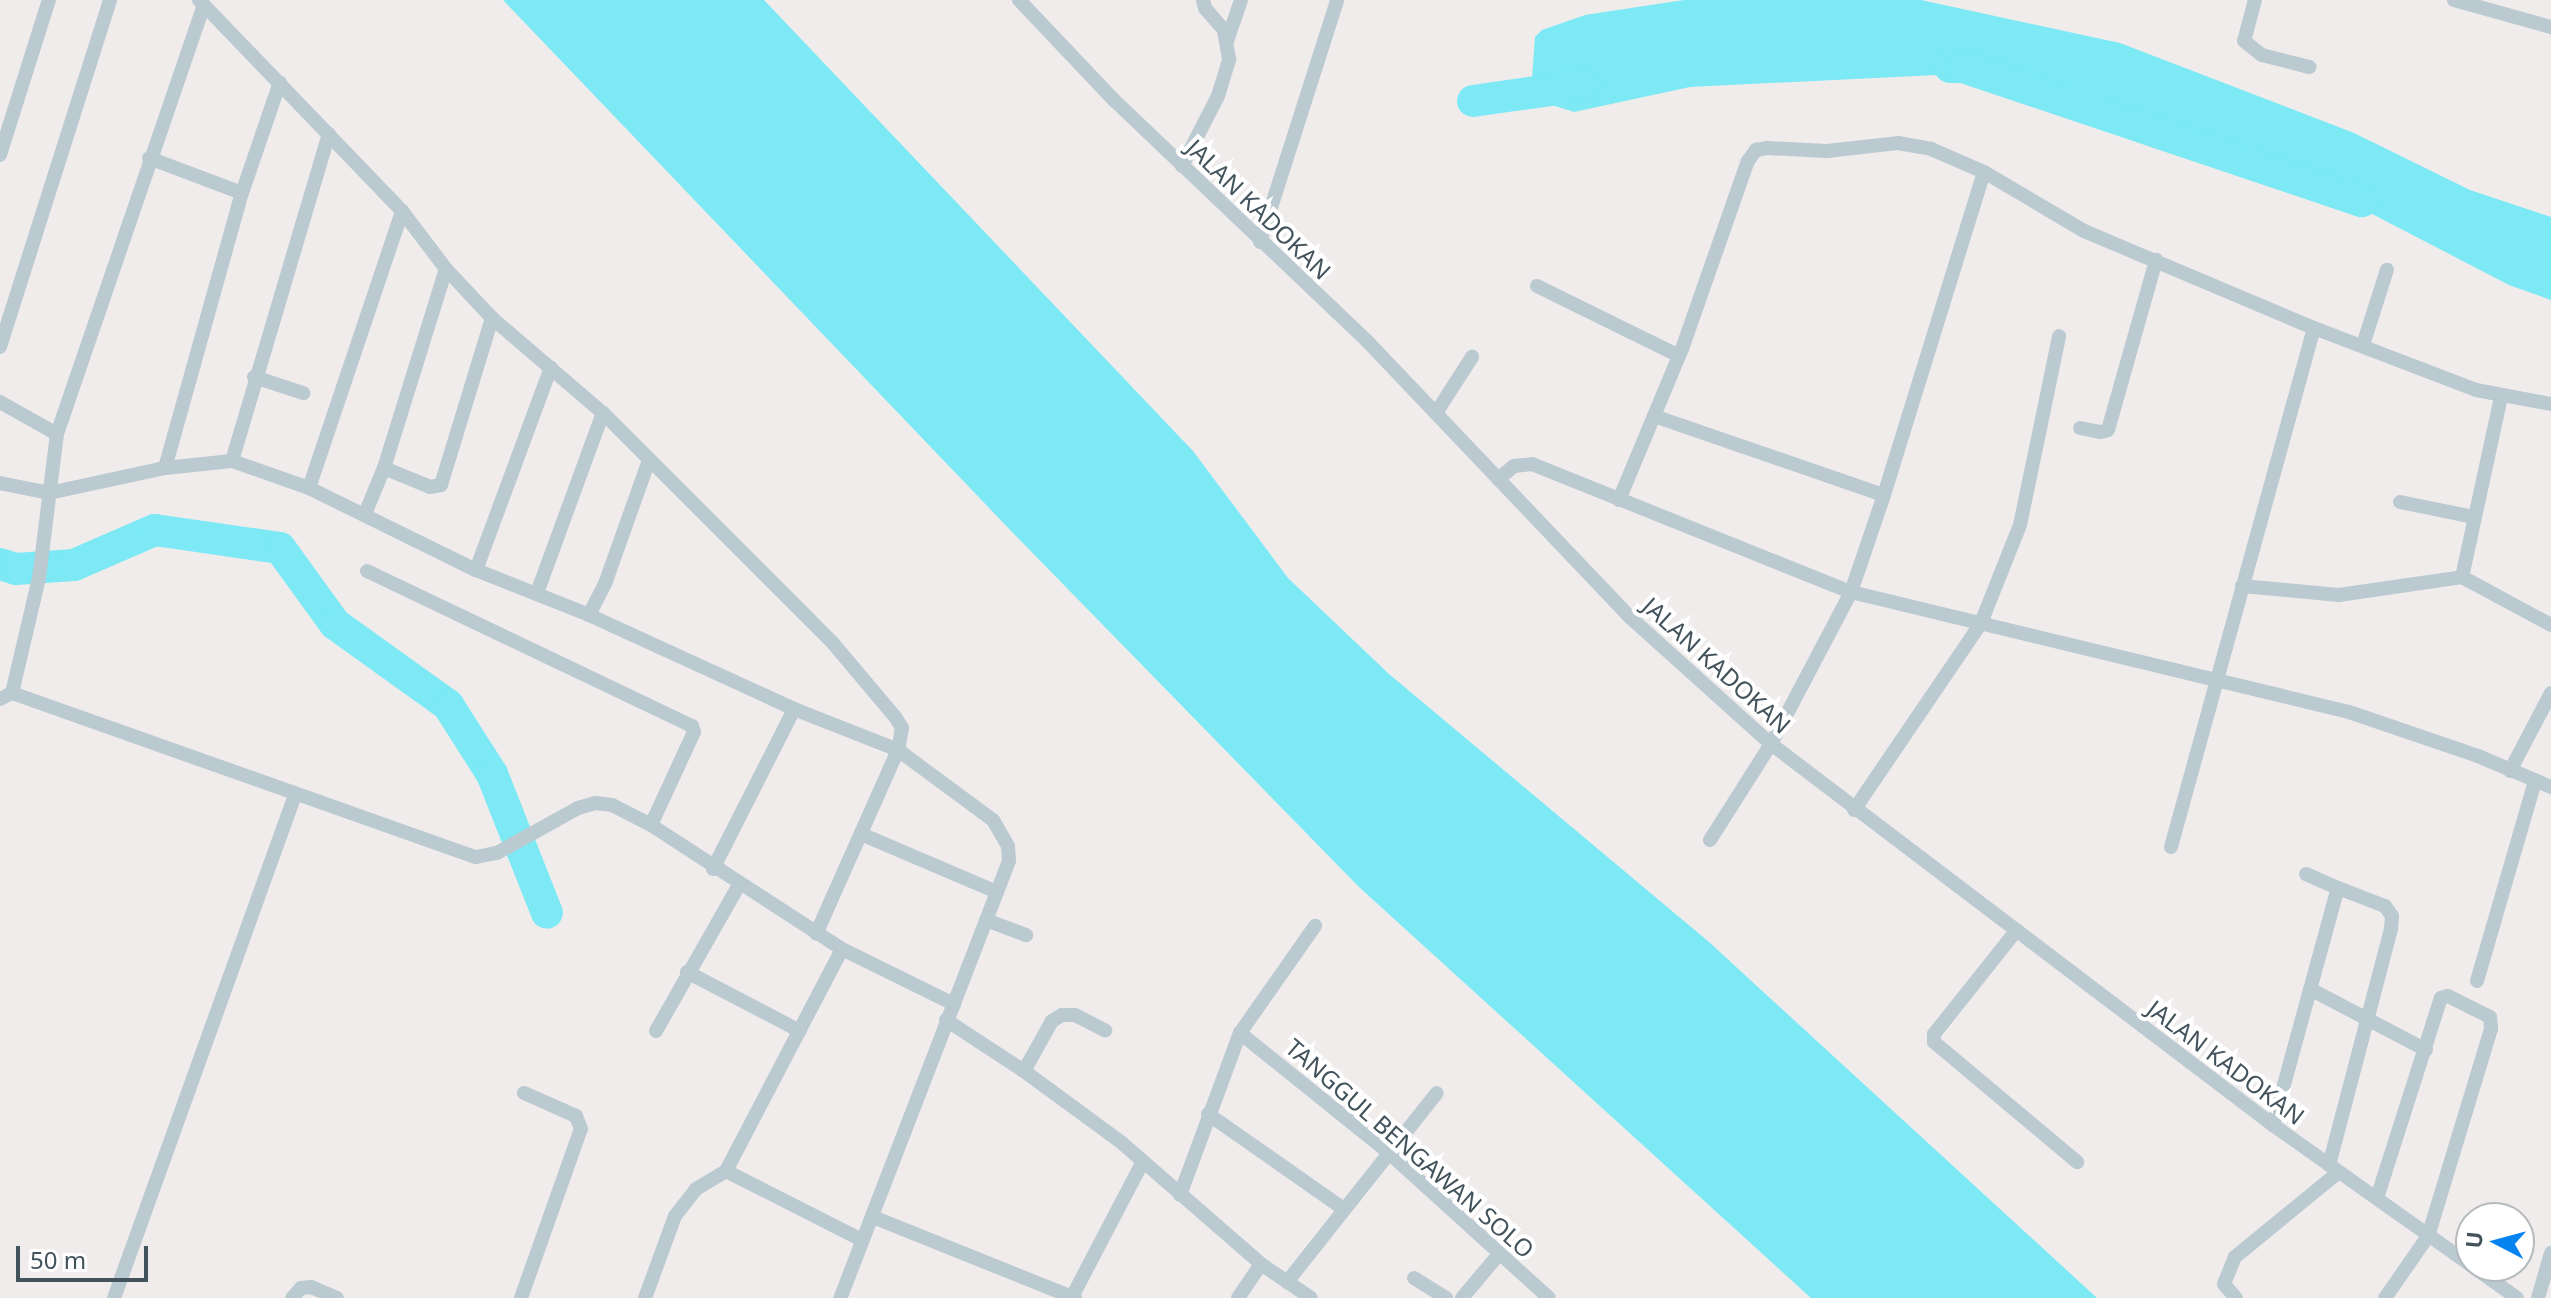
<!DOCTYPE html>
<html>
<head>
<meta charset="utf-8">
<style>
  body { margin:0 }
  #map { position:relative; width:2551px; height:1298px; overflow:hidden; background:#f0ecec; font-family:"Noto Sans",sans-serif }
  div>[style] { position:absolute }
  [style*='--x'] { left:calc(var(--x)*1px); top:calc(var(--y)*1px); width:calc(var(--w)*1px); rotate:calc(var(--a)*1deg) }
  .water>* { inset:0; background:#7ce9f5 }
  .river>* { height:32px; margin:-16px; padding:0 16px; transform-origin:16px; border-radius:16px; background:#7ce9f5 }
  .street>* { height:14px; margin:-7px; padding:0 7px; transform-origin:7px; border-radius:7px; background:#bbc9d1 }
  span { translate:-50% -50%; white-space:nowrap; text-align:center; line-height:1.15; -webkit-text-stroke:8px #fff; paint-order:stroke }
  .street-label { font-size:24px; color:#43535c }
  .north { position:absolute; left:2455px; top:1202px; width:80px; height:80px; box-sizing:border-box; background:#fff; border:2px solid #b4babe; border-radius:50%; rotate:276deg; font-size:22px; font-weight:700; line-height:32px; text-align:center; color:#43535c }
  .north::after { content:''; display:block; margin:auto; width:28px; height:36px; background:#0584f1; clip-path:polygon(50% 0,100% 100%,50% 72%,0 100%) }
  .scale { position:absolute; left:16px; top:1246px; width:132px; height:36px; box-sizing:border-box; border:4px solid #43535c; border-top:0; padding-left:10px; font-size:24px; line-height:28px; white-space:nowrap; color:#43535c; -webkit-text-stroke:6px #fff; paint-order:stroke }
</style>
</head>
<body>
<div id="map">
  <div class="water">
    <div style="clip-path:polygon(503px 0,764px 0,1193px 451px,1288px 578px,1389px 674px,1709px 942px,2097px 1298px,1811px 1298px,1359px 887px,1014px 534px)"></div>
    <div style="clip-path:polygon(1684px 0,1921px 0,2120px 43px,2354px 133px,2470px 190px,2551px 217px,2551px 300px,2509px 285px,2266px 159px,2085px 91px,2020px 79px,1957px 74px,1690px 87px,1574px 112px,1549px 104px,1532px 78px,1535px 37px,1542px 30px,1585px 15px)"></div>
  </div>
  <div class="river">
    <div style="--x:1950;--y:67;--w:13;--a:0"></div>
    <div style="--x:1963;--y:67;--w:421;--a:18.6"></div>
    <div style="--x:1473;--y:101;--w:113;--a:-8.1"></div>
    <div style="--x:0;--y:564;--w:17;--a:17"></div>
    <div style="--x:16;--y:569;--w:58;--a:-3.9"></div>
    <div style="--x:74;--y:565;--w:88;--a:-23.4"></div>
    <div style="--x:155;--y:530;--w:126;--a:8.2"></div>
    <div style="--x:280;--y:548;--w:94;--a:54.1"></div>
    <div style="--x:335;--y:624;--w:139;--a:35.6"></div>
    <div style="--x:448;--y:705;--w:82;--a:57.5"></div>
    <div style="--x:492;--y:774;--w:149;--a:68.4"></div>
  </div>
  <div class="street">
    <div style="--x:199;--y:0;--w:293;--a:46.1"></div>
    <div style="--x:402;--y:211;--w:73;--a:52.8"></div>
    <div style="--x:446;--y:269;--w:67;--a:46.8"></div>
    <div style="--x:492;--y:318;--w:146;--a:40.6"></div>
    <div style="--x:603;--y:413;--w:324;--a:45"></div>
    <div style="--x:832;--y:642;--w:99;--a:49.9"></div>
    <div style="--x:896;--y:718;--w:12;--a:59"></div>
    <div style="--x:902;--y:728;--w:22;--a:100"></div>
    <div style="--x:898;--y:750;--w:201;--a:114"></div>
    <div style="--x:1019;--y:0;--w:139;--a:46.5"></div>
    <div style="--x:1115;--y:101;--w:348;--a:43.6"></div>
    <div style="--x:1367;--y:341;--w:384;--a:46.4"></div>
    <div style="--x:1632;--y:619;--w:187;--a:42"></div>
    <div style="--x:1771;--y:744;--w:630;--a:37.2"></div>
    <div style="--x:2273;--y:1125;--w:242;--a:35.3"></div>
    <div style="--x:2255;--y:0;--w:42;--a:105"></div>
    <div style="--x:2244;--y:41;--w:23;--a:38"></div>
    <div style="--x:2262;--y:55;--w:49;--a:14.3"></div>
    <div style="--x:2454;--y:0;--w:101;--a:15.6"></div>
    <div style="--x:1227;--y:41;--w:43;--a:-71.1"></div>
    <div style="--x:0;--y:155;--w:163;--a:-72.5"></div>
    <div style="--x:149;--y:158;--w:99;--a:20.6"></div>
    <div style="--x:1182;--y:166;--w:79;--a:-62.8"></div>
    <div style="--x:1218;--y:96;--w:39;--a:-73"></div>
    <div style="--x:1229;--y:59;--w:29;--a:-100"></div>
    <div style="--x:1224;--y:30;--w:29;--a:-131"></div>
    <div style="--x:1205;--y:8;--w:8;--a:-104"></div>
    <div style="--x:1260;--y:242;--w:254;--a:-72.3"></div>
    <div style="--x:1537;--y:286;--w:158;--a:26.2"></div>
    <div style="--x:2363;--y:345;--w:79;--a:-72.3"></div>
    <div style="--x:0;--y:347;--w:364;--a:-72.4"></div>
    <div style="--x:254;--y:377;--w:52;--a:18.1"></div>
    <div style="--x:2501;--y:397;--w:184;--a:102.2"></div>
    <div style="--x:2462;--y:577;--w:101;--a:28.3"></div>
    <div style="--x:0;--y:402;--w:65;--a:29.3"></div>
    <div style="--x:1436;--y:413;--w:67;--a:-57.3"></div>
    <div style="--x:1654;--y:416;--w:243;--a:19"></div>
    <div style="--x:2080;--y:428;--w:21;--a:11"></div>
    <div style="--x:2101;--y:432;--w:7;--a:-16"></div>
    <div style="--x:2108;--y:430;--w:177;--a:-74.2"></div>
    <div style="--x:232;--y:461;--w:341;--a:-73.5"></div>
    <div style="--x:165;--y:468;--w:286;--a:-74.4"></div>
    <div style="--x:242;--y:193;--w:117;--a:-71.1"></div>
    <div style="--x:384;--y:468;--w:50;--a:22.4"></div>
    <div style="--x:430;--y:487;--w:11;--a:-10"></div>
    <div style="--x:441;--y:485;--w:175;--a:-73"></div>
    <div style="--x:1498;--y:479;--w:21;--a:-39"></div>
    <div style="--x:1514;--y:466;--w:18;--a:-6"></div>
    <div style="--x:1532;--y:464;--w:344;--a:21.9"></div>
    <div style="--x:1851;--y:592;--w:512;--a:13.55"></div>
    <div style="--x:2349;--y:712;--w:136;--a:18.8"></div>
    <div style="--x:2478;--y:756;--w:79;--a:23"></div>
    <div style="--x:0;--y:483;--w:50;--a:11.5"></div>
    <div style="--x:49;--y:493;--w:119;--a:-12.2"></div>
    <div style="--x:165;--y:468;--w:67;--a:-6"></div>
    <div style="--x:232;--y:461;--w:82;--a:19.3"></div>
    <div style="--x:309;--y:488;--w:186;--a:26.2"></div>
    <div style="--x:476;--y:570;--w:122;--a:21.7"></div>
    <div style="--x:589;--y:615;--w:226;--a:24.6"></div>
    <div style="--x:794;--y:709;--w:112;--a:21.5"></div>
    <div style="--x:898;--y:750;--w:118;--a:36.4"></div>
    <div style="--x:993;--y:820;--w:30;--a:60"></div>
    <div style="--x:1008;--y:846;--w:15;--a:86"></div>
    <div style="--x:1009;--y:861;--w:469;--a:111.1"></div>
    <div style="--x:309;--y:488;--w:292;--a:-71.4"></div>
    <div style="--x:1619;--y:500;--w:164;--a:-67.4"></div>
    <div style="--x:1682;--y:349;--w:199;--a:-70.7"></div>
    <div style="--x:1748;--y:161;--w:14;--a:-54"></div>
    <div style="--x:1756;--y:150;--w:11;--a:-10"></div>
    <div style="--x:1767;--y:148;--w:60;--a:2.9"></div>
    <div style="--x:1827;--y:151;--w:71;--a:-6.4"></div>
    <div style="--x:1898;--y:143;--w:34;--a:10"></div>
    <div style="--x:1931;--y:149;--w:58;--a:23.5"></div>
    <div style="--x:1984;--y:172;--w:116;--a:30.5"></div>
    <div style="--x:2084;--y:231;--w:250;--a:22.9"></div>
    <div style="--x:2314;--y:328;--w:173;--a:20.9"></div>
    <div style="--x:2476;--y:390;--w:76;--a:10.6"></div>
    <div style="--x:2400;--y:502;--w:76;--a:11.5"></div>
    <div style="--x:365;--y:514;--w:50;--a:-67.6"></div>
    <div style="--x:384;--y:468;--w:208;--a:-72.7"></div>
    <div style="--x:476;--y:570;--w:216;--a:-69.7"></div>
    <div style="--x:367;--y:571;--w:360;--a:25.5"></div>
    <div style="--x:692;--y:726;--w:6;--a:72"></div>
    <div style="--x:694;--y:732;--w:102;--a:114.8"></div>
    <div style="--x:2242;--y:586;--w:97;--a:5.3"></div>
    <div style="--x:2339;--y:595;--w:124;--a:-8.3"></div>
    <div style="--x:537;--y:593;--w:192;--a:-69.9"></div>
    <div style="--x:589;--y:615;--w:38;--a:-63"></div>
    <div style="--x:606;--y:581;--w:128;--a:-70.4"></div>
    <div style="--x:12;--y:693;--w:118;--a:-76.8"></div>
    <div style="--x:39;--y:578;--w:145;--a:-82.9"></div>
    <div style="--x:57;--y:434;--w:453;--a:-71.1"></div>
    <div style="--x:0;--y:699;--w:13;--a:-27"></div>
    <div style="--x:12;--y:693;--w:492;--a:19.5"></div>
    <div style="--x:476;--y:857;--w:21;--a:-11"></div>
    <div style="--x:497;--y:853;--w:93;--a:-29.1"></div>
    <div style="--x:578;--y:808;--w:18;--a:-16"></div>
    <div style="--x:595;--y:803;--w:17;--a:7"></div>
    <div style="--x:612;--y:805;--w:44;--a:27.1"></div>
    <div style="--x:651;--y:825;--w:228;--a:33"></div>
    <div style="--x:842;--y:949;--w:125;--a:26.2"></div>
    <div style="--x:2510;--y:771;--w:88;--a:-62.3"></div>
    <div style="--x:1854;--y:810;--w:226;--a:-55.8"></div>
    <div style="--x:1981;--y:623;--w:105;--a:-68.3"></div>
    <div style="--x:2020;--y:525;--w:193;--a:-78.3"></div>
    <div style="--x:861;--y:834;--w:148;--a:23.1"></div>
    <div style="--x:1710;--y:840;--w:114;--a:-57.6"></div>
    <div style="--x:1771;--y:744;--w:172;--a:-62.2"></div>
    <div style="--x:1851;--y:592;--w:102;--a:-71.2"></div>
    <div style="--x:1884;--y:495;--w:338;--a:-72.8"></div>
    <div style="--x:2171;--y:847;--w:538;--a:-74.6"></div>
    <div style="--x:713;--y:869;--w:179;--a:-63.1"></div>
    <div style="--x:2306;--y:874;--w:35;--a:24"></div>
    <div style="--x:986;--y:920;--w:43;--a:20.6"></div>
    <div style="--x:2016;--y:931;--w:132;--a:128.5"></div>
    <div style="--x:1934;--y:1034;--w:8;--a:90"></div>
    <div style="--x:1934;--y:1042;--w:187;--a:40"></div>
    <div style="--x:687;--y:972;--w:127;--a:27.6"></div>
    <div style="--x:2477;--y:981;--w:208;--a:-73.8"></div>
    <div style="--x:2310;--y:989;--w:131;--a:27.7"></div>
    <div style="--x:946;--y:1020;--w:93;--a:33.2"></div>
    <div style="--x:1024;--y:1071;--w:122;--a:36.3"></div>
    <div style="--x:1122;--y:1143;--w:184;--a:41"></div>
    <div style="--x:1261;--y:1264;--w:60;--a:34.2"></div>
    <div style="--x:656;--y:1031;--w:168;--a:-60.4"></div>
    <div style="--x:1240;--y:1033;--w:190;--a:38.8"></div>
    <div style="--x:1388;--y:1152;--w:217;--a:42.2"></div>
    <div style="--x:1024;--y:1071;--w:57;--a:-60.8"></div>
    <div style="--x:1052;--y:1021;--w:12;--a:-31"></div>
    <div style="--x:1062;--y:1015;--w:13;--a:0"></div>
    <div style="--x:1075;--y:1015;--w:34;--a:27"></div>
    <div style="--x:1208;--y:1114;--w:164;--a:35"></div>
    <div style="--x:2273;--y:1125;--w:246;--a:-74.7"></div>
    <div style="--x:2338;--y:888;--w:50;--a:21"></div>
    <div style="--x:2385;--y:906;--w:12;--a:55"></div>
    <div style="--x:2392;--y:916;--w:13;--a:94"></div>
    <div style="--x:2391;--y:929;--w:244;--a:104.7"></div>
    <div style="--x:726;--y:1171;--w:153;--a:26.9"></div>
    <div style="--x:1180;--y:1195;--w:173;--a:-69.7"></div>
    <div style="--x:1240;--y:1033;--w:131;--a:-55"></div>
    <div style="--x:2377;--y:1198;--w:210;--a:-72.3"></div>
    <div style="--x:2441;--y:998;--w:7;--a:-16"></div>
    <div style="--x:2448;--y:996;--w:47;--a:26.6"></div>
    <div style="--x:2490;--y:1017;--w:12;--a:85"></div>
    <div style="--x:2491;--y:1029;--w:216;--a:106.9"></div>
    <div style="--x:2428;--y:1236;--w:75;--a:124.7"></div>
    <div style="--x:873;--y:1217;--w:218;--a:21.9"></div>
    <div style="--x:2472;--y:1266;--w:55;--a:35.4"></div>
    <div style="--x:1414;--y:1278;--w:38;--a:32"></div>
    <div style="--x:1287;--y:1282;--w:241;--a:-51.6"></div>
    <div style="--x:1072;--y:1297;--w:153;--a:-62.4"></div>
    <div style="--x:114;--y:1298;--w:535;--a:-70.21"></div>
    <div style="--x:292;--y:1298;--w:13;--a:-48"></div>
    <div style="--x:301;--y:1288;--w:10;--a:-6"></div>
    <div style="--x:311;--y:1287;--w:28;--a:23"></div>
    <div style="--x:521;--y:1298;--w:179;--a:-70.5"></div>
    <div style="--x:581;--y:1129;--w:14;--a:-111"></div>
    <div style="--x:576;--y:1116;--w:57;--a:-156.1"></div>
    <div style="--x:645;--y:1298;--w:87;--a:-69.9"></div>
    <div style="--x:675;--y:1216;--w:34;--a:-52"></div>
    <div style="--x:696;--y:1189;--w:35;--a:-31"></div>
    <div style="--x:726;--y:1171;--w:250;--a:-62.4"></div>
    <div style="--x:1238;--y:1298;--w:41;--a:-55.9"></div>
    <div style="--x:1462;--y:1298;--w:57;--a:-49.9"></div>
    <div style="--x:2236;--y:1298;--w:18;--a:-131"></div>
    <div style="--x:2224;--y:1284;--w:29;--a:-68"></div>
    <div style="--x:2235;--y:1257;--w:134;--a:-39.3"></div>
    <div style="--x:2538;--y:1298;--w:47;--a:-73.9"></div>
  </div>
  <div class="street-label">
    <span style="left:1259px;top:209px;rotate:44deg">JALAN KADOKAN</span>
    <span style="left:1717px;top:665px;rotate:42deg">JALAN KADOKAN</span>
    <span style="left:2226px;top:1062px;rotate:37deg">JALAN KADOKAN</span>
    <span style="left:1410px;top:1148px;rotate:41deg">TANGGUL BENGAWAN SOLO</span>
  </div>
  <div class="north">U</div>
  <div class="scale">50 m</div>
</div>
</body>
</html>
